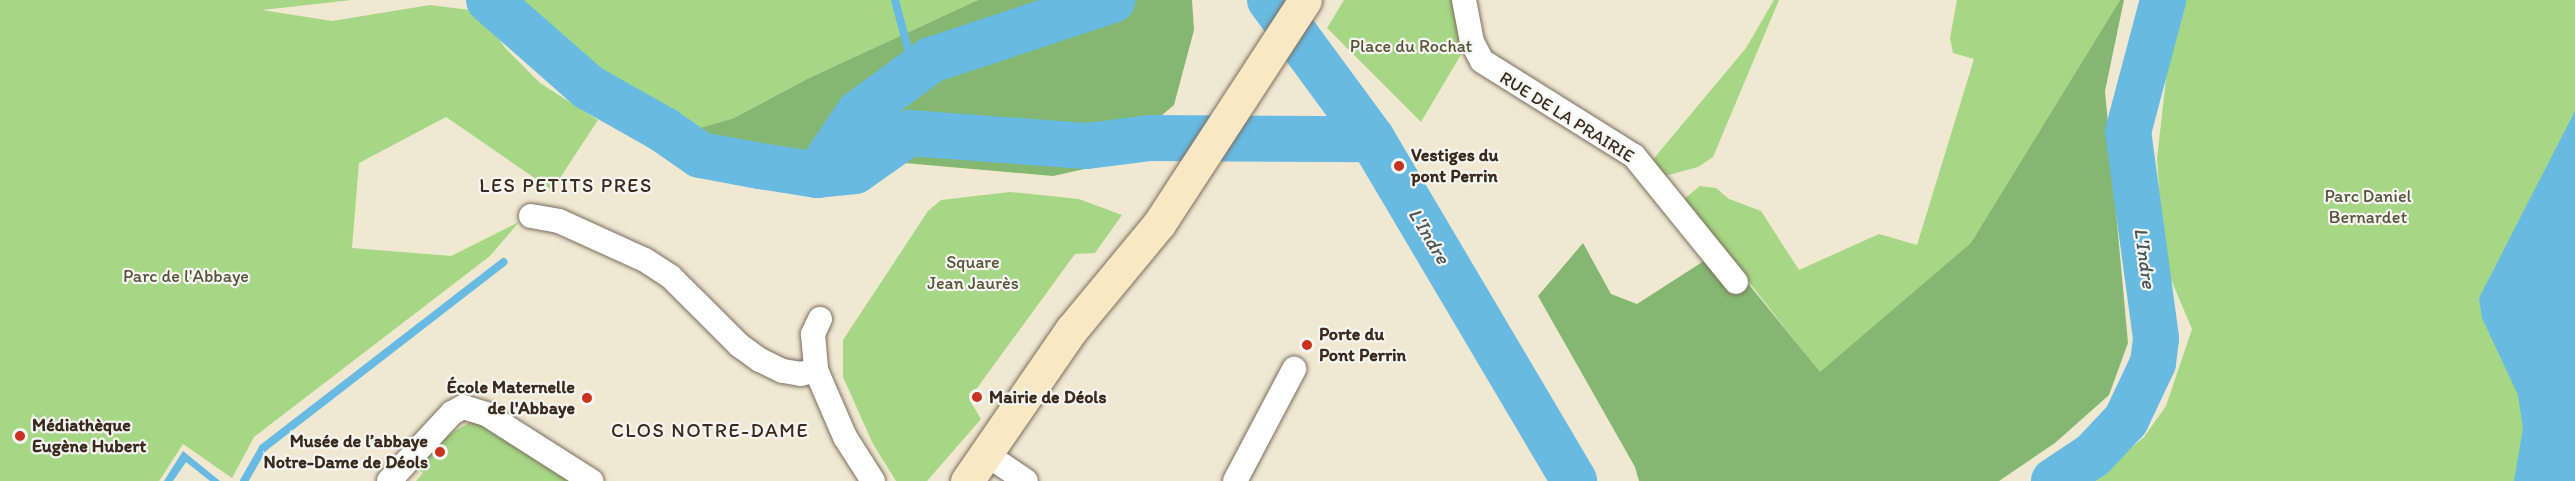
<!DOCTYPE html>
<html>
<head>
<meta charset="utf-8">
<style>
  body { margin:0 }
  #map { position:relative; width:2575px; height:481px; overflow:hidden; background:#f1e8d2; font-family:Itim,sans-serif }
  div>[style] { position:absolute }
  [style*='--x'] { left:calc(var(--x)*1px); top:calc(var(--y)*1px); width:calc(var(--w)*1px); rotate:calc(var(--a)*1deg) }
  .green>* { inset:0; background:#a6d785 }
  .forest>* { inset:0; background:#84b872 }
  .water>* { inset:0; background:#68bae3 }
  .stream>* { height:8px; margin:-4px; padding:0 4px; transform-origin:4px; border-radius:4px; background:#68bae3 }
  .river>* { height:46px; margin:-23px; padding:0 23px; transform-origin:23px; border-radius:23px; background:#68bae3 }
  .roads { filter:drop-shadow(0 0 2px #7b6c5d) drop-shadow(0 0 2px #7b6c5d) }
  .minor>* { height:24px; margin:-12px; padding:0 12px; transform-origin:12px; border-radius:12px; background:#fff }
  .secondary>* { height:33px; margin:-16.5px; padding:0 16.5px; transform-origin:16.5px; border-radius:16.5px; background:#f8e8c3 }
  .dots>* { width:16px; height:16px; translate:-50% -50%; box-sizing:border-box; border:3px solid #f6f6f2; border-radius:50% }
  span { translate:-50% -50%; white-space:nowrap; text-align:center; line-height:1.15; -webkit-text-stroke:4.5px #f6f6f2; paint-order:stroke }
  .park-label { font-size:18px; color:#565538 }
  .street-label { font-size:18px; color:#3b2a1e }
  .poi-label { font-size:18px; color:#3b2a1e; font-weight:700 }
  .left { translate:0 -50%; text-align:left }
  .right { translate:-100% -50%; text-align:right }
  .neighbourhood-label { font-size:20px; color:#3b2a1e; letter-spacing:1.5px }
  .water-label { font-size:20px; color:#485559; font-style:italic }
</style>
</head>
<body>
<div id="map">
  <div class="green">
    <div style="clip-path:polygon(0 0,352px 0,262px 10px,332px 21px,430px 5px,478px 11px,506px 49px,540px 83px,598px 120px,552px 190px,446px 117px,359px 163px,352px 248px,451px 256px,519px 222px,490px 256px,254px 437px,232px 478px,183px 444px,159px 481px,0 481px)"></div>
    <div style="clip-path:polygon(502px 0,978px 0,809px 78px,734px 118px,655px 141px)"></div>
    <div style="clip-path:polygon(1344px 0,1458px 0,1465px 48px,1421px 122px,1327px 28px)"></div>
    <div style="clip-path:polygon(1774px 0,1779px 0,1713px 157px,1698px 167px,1661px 177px,1650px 163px,1746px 48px)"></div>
    <div style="clip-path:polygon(1957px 0,2120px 0,1971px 244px,1820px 373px,1684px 199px,1700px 186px,1716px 188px,1729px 199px,1761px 211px,1799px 270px,1879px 234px,1917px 245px,1974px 59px,1953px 53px,1950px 38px)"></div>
    <div style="clip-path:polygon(2183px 0,2575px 0,2575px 481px,2091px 481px,2144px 437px,2166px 406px,2192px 329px,2164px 263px,2157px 159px,2168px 61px)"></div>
    <div style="clip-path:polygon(1010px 192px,1079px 199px,1122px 215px,1095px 253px,1075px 254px,969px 399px,981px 419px,927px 481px,896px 481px,873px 444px,843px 377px,843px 340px,928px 211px,941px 200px)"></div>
    <div style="clip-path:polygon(472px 421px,505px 434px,574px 481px,416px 481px,423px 473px,415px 465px,440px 440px)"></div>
  </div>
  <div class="forest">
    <div style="clip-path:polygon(978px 0,1192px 0,1194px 30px,1174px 105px,1103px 165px,1053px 176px,655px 141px,734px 118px,809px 78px)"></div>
    <div style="clip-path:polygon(2120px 0,2124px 0,2105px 91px,2128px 343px,2109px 395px,2055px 443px,1999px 481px,1639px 481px,1635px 467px,1538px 296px,1583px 243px,1611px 294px,1637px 304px,1721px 250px,1820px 372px,1971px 243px)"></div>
  </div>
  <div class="water">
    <div style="clip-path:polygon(2575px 111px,2575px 481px,2514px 481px,2523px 428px,2518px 395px,2482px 318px,2479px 298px)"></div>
    <div style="clip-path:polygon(183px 451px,220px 481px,210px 481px,186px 462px,173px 481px,164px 481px)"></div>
  </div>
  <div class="stream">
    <div style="--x:895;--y:0;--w:74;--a:75.2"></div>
    <div style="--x:244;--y:481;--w:38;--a:-60"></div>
    <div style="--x:263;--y:448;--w:304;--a:-37.7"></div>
  </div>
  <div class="river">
    <div style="--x:489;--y:0;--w:132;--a:41.3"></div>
    <div style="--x:588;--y:87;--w:87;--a:29.5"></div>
    <div style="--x:664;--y:130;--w:44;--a:34.8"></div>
    <div style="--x:700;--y:155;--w:61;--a:10.4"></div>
    <div style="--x:760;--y:166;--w:58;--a:9"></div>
    <div style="--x:817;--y:175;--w:38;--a:-6"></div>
    <div style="--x:855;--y:171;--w:66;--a:-35.1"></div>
    <div style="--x:909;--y:133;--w:178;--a:4.2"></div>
    <div style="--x:1087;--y:146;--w:64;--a:-7.2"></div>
    <div style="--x:1150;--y:138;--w:222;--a:0.3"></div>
    <div style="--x:1270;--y:0;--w:172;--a:53.7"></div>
    <div style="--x:1372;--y:139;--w:397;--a:59.4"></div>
    <div style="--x:817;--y:175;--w:75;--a:-55.9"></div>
    <div style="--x:859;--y:113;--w:89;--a:-36.4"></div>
    <div style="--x:931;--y:60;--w:191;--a:-18.3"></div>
    <div style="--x:2054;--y:481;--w:47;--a:-33.7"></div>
    <div style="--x:2093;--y:455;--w:48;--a:-46.7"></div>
    <div style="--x:2126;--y:420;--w:63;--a:-64.7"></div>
    <div style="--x:2153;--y:363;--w:25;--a:-83"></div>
    <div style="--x:2156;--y:338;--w:208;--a:-97.7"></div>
    <div style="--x:2128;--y:132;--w:137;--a:-75.1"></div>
  </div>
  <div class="roads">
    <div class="minor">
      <div style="--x:1464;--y:0;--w:43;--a:79.2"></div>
      <div style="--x:1472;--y:42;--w:21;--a:62"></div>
      <div style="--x:1482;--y:61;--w:179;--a:32"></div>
      <div style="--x:1634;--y:156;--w:162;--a:51"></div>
      <div style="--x:531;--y:216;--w:28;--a:10"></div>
      <div style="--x:559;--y:221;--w:94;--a:24.4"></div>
      <div style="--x:645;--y:260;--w:30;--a:33"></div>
      <div style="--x:670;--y:276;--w:98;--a:45"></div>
      <div style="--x:739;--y:345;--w:26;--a:36"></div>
      <div style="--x:760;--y:360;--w:25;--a:26"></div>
      <div style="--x:783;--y:371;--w:18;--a:9"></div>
      <div style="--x:801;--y:374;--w:16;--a:-15"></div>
      <div style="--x:820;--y:319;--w:17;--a:115"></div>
      <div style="--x:813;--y:334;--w:36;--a:85"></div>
      <div style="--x:816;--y:370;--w:73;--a:66.6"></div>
      <div style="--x:845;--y:437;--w:52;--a:57.5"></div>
      <div style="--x:986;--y:454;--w:48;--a:34"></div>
      <div style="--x:389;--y:481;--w:93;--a:-47.2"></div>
      <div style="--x:452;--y:413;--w:13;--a:-29"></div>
      <div style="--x:463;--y:407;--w:24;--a:17"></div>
      <div style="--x:486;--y:414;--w:125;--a:32.5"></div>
      <div style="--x:1235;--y:481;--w:127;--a:-62.2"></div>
    </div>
    <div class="secondary">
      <div style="--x:967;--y:481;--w:185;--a:-55.4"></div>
      <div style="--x:1072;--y:329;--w:136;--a:-50.4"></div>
      <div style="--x:1159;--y:224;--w:267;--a:-56.9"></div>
    </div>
  </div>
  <div class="dots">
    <div style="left:1399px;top:166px;background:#c8321e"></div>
    <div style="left:1307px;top:345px;background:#c8321e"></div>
    <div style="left:977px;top:397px;background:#c8321e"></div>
    <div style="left:587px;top:398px;background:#c8321e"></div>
    <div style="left:20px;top:436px;background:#c8321e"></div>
    <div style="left:440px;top:452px;background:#c8321e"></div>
  </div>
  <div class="park-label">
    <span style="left:1411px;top:46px">Place du Rochat</span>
    <span style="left:2368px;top:207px">Parc Daniel<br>Bernardet</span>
    <span style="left:973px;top:273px">Square<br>Jean Jaurès</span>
    <span style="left:186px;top:276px">Parc de l'Abbaye</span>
  </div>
  <div class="street-label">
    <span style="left:1567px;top:117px;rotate:32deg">RUE DE LA PRAIRIE</span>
  </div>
  <div class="poi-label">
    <span class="left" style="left:1411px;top:166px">Vestiges du<br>pont Perrin</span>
    <span class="left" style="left:1319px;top:345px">Porte du<br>Pont Perrin</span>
    <span class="right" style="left:575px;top:398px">École Maternelle<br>de l'Abbaye</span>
    <span class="left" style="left:989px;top:397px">Mairie de Déols</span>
    <span class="left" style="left:32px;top:436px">Médiathèque<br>Eugène Hubert</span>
    <span class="right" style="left:428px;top:452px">Musée de l’abbaye<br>Notre-Dame de Déols</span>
  </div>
  <div class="neighbourhood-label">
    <span style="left:566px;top:185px">LES PETITS PRES</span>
    <span style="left:710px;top:430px">CLOS NOTRE-DAME</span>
  </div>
  <div class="water-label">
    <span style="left:1429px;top:236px;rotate:59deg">L'Indre</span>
    <span style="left:2145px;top:258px;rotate:82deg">L'Indre</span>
  </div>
</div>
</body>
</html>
